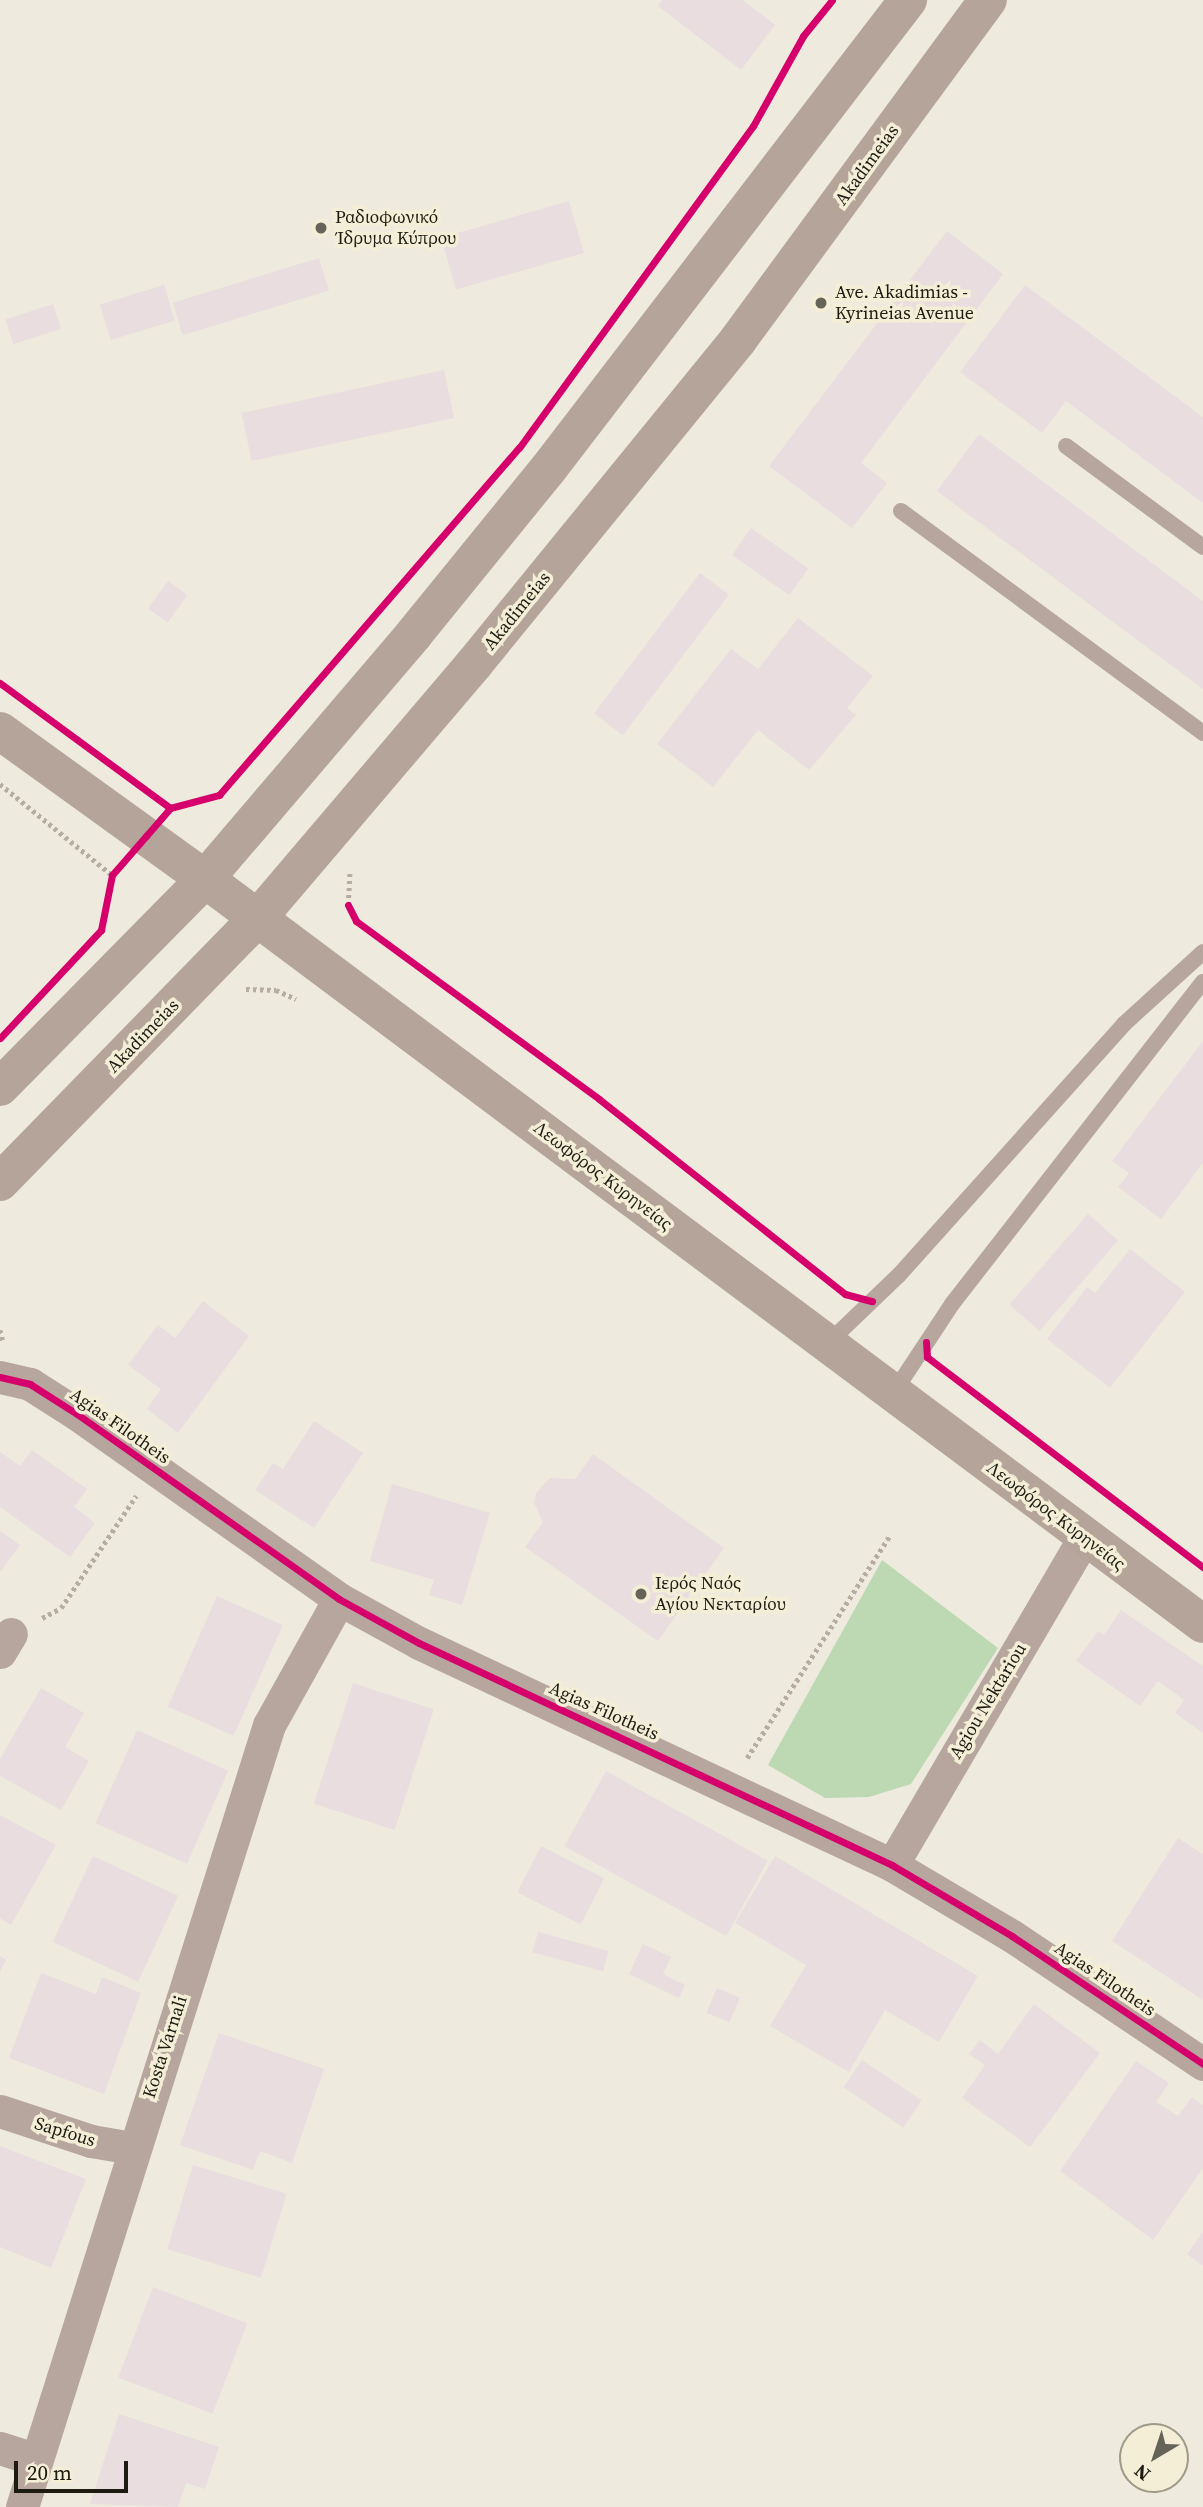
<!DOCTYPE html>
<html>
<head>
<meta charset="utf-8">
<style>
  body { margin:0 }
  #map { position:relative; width:1203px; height:2507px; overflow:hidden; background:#eeeadd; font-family:"Source Serif 4",serif }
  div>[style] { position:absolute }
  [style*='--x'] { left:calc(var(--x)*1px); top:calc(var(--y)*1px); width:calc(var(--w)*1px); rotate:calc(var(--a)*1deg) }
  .green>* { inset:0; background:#bdd9b4 }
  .building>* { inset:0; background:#eadddf; transform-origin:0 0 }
  .path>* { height:4.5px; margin-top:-2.25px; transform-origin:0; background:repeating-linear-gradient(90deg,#b6aca4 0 3.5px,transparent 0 7px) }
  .lane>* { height:16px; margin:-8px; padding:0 8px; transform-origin:8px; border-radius:8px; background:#b7a69e }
  .street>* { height:33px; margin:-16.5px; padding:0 16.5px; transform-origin:16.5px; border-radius:16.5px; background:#b7a69e }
  .secondary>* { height:38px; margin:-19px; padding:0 19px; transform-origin:19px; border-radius:19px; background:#b5a49a }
  .cycleway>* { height:7px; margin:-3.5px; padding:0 3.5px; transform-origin:3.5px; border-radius:3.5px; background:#d6006c }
  .dots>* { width:19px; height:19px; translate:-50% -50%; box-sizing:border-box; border:4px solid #f4eed7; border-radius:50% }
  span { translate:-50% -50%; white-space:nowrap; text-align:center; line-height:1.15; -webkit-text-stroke:7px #f4eed7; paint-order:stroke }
  .street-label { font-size:18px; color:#1d1b12 }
  .poi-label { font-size:18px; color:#1d1b12 }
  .left { translate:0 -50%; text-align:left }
  .north { position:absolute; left:1119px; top:2423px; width:70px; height:70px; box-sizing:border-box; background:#f4eed7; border:2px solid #9e9a88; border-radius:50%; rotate:219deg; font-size:19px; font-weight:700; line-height:28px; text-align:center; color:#1d1b12 }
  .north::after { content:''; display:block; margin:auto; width:24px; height:32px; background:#666359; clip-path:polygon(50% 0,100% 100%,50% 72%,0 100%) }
  .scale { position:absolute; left:14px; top:2461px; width:114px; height:32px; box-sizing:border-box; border:4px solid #1d1b12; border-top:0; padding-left:9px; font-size:21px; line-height:24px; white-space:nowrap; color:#1d1b12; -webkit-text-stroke:5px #f4eed7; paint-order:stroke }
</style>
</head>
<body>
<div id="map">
  <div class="green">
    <div style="clip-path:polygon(882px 1560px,998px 1648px,911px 1784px,869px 1797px,825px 1798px,768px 1765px)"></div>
  </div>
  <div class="building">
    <div style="clip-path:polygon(662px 0,743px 0,775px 25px,741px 70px,658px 6px)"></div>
    <div style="left:569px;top:201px;width:54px;height:133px;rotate:74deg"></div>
    <div style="clip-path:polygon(947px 231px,1003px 274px,861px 463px,887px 483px,852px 528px,769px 466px)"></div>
    <div style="left:319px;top:258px;width:34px;height:153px;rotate:73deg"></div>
    <div style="left:164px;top:285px;width:37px;height:67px;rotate:73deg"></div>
    <div style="clip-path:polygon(1025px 285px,1203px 417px,1203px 503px,1066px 401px,1042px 433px,960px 372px)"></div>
    <div style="left:53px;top:304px;width:26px;height:50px;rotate:72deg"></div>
    <div style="left:444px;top:370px;width:49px;height:207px;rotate:78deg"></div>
    <div style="clip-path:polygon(979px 434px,1203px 601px,1203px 689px,937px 491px)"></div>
    <div style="left:751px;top:528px;width:70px;height:33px;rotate:35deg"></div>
    <div style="left:700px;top:573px;width:36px;height:176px;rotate:37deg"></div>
    <div style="left:168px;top:581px;width:24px;height:34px;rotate:36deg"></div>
    <div style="clip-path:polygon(798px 618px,873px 676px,847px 708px,856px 715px,809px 770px,758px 730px,713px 787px,657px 744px,731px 649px,758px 669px)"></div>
    <div style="clip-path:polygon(1203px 1041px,1203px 1163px,1161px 1219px,1118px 1187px,1129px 1173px,1112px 1161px)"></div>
    <div style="left:1088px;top:1214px;width:40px;height:120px;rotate:41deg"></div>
    <div style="clip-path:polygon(1130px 1249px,1185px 1292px,1110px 1388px,1047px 1339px,1087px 1287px,1095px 1293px)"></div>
    <div style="clip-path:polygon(203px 1301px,249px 1336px,178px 1433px,147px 1409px,161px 1389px,128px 1365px,158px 1325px,175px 1338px)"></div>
    <div style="clip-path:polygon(314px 1421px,363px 1453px,314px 1528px,255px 1490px,273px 1463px,283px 1469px)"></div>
    <div style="clip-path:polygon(32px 1450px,87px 1489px,74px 1507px,95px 1523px,70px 1557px,0 1507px,0 1452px,20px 1466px)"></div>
    <div style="clip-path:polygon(593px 1454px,724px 1548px,658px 1641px,525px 1547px,543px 1522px,534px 1503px,536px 1493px,550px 1478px,575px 1479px)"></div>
    <div style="clip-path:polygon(392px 1484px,490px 1513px,462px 1605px,429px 1595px,434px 1580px,370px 1561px)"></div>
    <div style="clip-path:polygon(0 1531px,20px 1545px,0 1572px)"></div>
    <div style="left:217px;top:1596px;width:72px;height:121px;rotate:24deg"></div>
    <div style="clip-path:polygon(1121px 1610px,1203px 1666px,1203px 1733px,1175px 1713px,1184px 1700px,1158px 1681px,1140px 1706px,1076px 1661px,1098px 1631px,1104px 1635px)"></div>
    <div style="left:353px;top:1683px;width:85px;height:127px;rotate:18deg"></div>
    <div style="clip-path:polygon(41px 1688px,84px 1713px,65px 1747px,89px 1761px,61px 1810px,0 1776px,0 1759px)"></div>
    <div style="left:137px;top:1730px;width:100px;height:102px;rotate:24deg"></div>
    <div style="left:606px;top:1771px;width:185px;height:86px;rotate:29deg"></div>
    <div style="clip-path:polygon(0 1815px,56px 1845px,11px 1925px,0 1918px)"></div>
    <div style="clip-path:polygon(1178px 1838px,1203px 1854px,1203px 2000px,1112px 1941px)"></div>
    <div style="left:541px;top:1846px;width:71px;height:52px;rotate:27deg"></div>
    <div style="left:93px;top:1856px;width:94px;height:95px;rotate:25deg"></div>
    <div style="clip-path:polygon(775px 1856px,978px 1976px,939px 2042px,885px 2010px,849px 2072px,770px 2026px,806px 1965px,735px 1923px)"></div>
    <div style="left:538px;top:1932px;width:73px;height:21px;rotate:15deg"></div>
    <div style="clip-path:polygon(643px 1944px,671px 1957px,663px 1974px,685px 1985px,679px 1998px,629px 1974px)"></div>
    <div style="clip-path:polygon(0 1956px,6px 1960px,0 1972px)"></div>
    <div style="clip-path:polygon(41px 1973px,96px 1994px,102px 1977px,141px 1993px,104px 2094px,9px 2058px)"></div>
    <div style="left:717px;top:1988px;width:25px;height:27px;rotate:23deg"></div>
    <div style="clip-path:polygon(1034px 2004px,1100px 2053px,1030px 2147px,962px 2098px,985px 2065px,969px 2054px,980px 2040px,998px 2054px)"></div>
    <div style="clip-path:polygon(219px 2033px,324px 2069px,292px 2163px,260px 2151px,253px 2170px,180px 2145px)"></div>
    <div style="left:862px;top:2060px;width:72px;height:33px;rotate:34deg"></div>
    <div style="clip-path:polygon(1136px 2061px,1169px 2083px,1156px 2102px,1178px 2116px,1192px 2097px,1203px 2105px,1203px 2168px,1153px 2240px,1060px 2171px)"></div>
    <div style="clip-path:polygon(0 2146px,86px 2179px,51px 2268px,0 2247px)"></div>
    <div style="left:193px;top:2165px;width:98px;height:88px;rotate:17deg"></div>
    <div style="clip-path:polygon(1203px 2232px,1203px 2266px,1187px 2254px)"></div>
    <div style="left:153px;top:2287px;width:101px;height:97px;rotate:21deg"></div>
    <div style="clip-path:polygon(119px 2414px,219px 2447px,205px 2489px,186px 2483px,178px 2507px,90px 2504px)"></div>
  </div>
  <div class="path">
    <div style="--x:0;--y:784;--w:144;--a:39.1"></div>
    <div style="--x:348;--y:905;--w:33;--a:-87"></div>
    <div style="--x:246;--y:989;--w:30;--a:2"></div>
    <div style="--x:276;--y:990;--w:22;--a:24"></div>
    <div style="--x:0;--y:1330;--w:11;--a:75"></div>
    <div style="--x:42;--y:1618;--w:21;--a:-28"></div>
    <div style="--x:61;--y:1608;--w:135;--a:-56.2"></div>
    <div style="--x:747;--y:1758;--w:265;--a:-57.3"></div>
  </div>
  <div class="lane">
    <div style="--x:1066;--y:446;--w:170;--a:36.4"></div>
    <div style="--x:901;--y:511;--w:375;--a:36.3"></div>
    <div style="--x:828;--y:1343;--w:98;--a:-43.8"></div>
    <div style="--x:899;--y:1275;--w:337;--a:-48.1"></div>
    <div style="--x:1124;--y:1024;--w:107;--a:-42.3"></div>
    <div style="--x:894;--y:1392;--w:105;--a:-56.6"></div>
    <div style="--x:952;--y:1304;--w:408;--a:-52.1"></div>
  </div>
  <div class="street">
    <div style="--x:0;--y:1377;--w:31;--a:13"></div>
    <div style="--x:30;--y:1384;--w:56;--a:32.6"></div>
    <div style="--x:77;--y:1414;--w:321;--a:35.2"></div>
    <div style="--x:339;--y:1599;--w:91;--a:28.8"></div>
    <div style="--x:419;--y:1643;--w:523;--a:25.14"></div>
    <div style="--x:892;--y:1865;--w:139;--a:30.6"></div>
    <div style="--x:1012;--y:1936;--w:230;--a:33.8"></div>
    <div style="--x:0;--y:1652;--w:21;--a:-59"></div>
    <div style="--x:892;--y:1865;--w:379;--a:-59.6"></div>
    <div style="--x:0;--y:2111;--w:96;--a:18.2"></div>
    <div style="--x:91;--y:2141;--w:42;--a:9.7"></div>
    <div style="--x:0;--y:2448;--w:38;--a:18"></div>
    <div style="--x:22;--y:2507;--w:820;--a:-72.47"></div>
    <div style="--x:269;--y:1725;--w:144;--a:-60.9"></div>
  </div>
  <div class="secondary">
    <div style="--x:0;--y:731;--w:253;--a:35.8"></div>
    <div style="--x:205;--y:879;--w:1245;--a:36.74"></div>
    <div style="--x:0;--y:1087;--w:292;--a:-45.4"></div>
    <div style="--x:205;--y:879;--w:322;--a:-49.5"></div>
    <div style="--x:414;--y:634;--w:214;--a:-50.9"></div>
    <div style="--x:549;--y:468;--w:590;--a:-52.51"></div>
    <div style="--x:0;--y:1182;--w:368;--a:-45.7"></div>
    <div style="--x:257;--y:919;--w:335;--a:-49.6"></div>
    <div style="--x:474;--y:664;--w:418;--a:-50.8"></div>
    <div style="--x:738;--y:340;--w:422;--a:-53.7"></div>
  </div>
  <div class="cycleway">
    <div style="--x:0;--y:683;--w:211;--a:36.3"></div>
    <div style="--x:348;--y:905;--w:18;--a:63"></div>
    <div style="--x:356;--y:921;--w:301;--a:36.2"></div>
    <div style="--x:599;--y:1099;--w:314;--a:38.4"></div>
    <div style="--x:845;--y:1294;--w:28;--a:15"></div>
    <div style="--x:0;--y:1038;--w:148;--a:-46.9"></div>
    <div style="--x:101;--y:930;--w:56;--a:-78.7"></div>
    <div style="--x:112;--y:875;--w:52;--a:-48.9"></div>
    <div style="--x:146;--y:836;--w:37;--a:-49"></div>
    <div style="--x:170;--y:808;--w:51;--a:-14.9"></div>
    <div style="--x:219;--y:795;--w:459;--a:-49.2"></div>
    <div style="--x:519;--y:448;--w:398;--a:-54"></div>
    <div style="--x:753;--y:126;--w:103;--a:-60.9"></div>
    <div style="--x:803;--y:36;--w:46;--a:-51.1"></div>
    <div style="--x:926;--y:1342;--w:15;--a:86"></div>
    <div style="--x:927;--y:1357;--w:347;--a:37.3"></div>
    <div style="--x:0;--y:1377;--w:31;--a:13"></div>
    <div style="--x:30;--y:1384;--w:56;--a:32.6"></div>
    <div style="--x:77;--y:1414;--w:321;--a:35.2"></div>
    <div style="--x:339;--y:1599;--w:91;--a:28.8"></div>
    <div style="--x:419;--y:1643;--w:523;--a:25.14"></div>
    <div style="--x:892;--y:1865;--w:139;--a:30.6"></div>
    <div style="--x:1012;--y:1936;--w:230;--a:33.8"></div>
  </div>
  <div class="dots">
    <div style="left:321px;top:228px;background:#666359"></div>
    <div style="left:821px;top:303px;background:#666359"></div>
    <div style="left:641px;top:1594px;background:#666359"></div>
  </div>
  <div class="street-label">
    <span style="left:867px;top:165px;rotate:-54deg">Akadimeias</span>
    <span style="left:517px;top:611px;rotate:-51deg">Akadimeias</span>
    <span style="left:143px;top:1036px;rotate:-46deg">Akadimeias</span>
    <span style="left:603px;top:1176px;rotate:37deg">Λεωφόρος Κυρηνείας</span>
    <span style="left:120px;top:1426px;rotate:35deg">Agias Filotheis</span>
    <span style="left:1056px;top:1516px;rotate:37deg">Λεωφόρος Κυρηνείας</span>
    <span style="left:988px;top:1701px;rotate:-59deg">Agiou Nektariou</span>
    <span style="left:604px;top:1711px;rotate:24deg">Agias Filotheis</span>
    <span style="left:1105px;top:1979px;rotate:34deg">Agias Filotheis</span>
    <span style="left:165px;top:2047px;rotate:-72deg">Kosta Varnali</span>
    <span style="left:65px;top:2132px;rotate:17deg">Sapfous</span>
  </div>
  <div class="poi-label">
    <span class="left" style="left:335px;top:228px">Ραδιοφωνικό<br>Ίδρυμα Κύπρου</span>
    <span class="left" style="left:835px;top:303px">Ave. Akadimias -<br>Kyrineias Avenue</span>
    <span class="left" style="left:655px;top:1594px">Ιερός Ναός<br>Αγίου Νεκταρίου</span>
  </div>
  <div class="north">N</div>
  <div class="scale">20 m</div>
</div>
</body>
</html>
